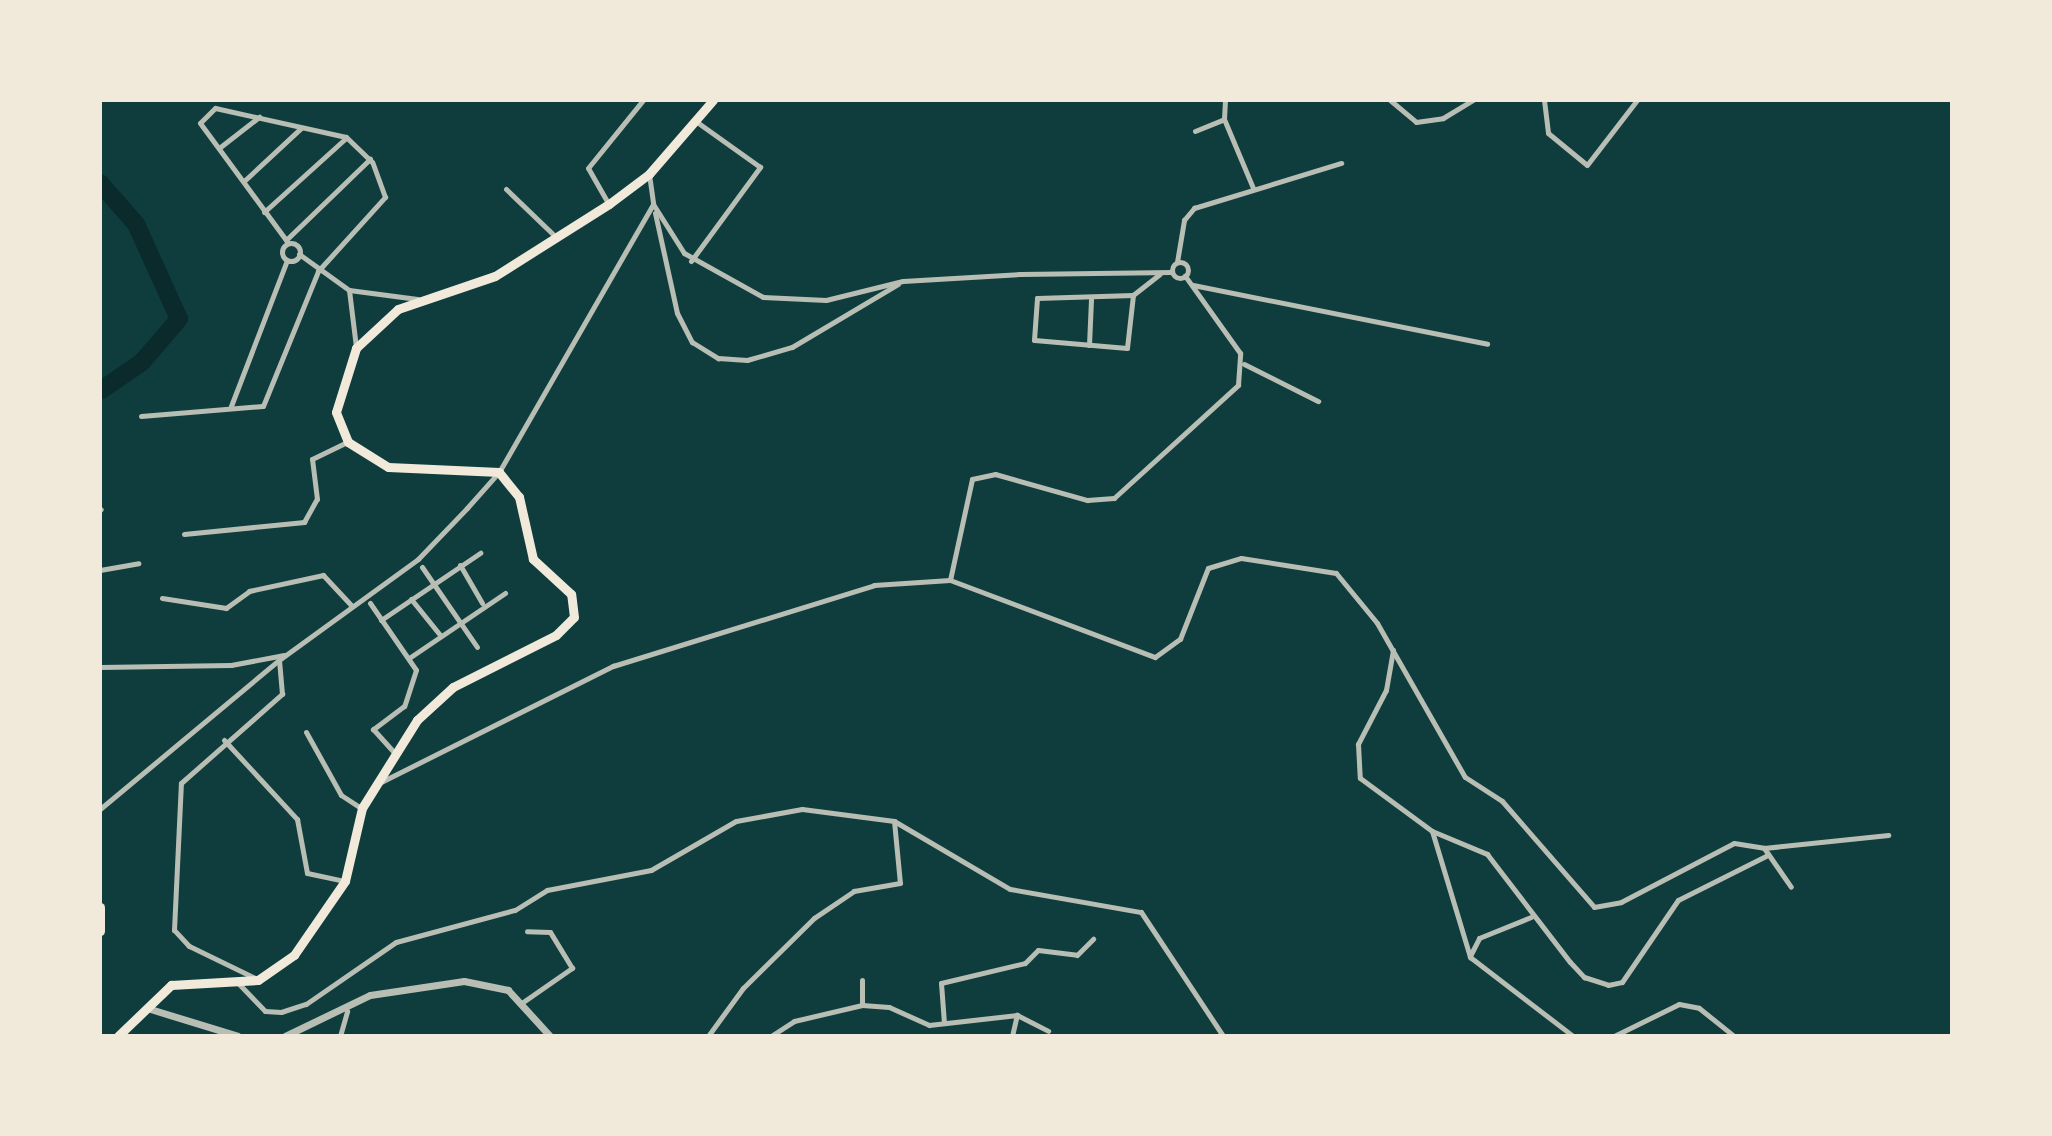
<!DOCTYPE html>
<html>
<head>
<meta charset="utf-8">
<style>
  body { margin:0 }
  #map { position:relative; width:2052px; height:1136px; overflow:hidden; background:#0f3d3e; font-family:Manrope,sans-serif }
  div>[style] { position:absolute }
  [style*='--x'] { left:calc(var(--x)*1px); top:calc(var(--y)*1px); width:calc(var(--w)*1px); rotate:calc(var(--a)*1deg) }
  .river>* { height:18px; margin:-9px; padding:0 9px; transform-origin:9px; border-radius:9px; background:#0a2a2b }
  .minor>* { height:5px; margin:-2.5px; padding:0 2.5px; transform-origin:2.5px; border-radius:2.5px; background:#b8beb3 }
  .minor>.ring { margin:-2.5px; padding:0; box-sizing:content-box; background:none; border:5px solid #b8beb3; border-radius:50% }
  .tertiary>* { height:7px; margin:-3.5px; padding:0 3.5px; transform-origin:3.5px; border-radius:3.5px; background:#b8beb3 }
  .trunk>* { height:9px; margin:-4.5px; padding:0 4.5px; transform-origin:4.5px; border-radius:4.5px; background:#f1e9da }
  span { translate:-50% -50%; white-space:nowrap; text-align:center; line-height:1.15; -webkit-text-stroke:6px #f1e9da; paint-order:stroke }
  .frame { position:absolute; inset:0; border:102px solid #f1e9da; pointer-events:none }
</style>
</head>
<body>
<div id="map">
  <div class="river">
    <div style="--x:100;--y:183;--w:55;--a:48.7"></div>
    <div style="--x:136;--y:224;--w:104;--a:65.6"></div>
    <div style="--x:179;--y:319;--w:57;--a:130.7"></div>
    <div style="--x:142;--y:362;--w:51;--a:145.4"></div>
  </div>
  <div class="minor">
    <div style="--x:1390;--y:100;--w:34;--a:40"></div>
    <div style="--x:1416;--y:122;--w:27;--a:-8"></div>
    <div style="--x:1443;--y:118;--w:35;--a:-31"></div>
    <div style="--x:1544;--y:100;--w:33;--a:83"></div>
    <div style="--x:1548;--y:133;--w:50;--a:39.4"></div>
    <div style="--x:1587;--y:165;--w:82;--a:-52.4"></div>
    <div style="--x:1224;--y:119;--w:75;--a:67.2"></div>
    <div style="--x:1195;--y:131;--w:31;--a:-22"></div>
    <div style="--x:1224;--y:119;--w:19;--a:-87"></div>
    <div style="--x:219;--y:148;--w:51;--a:-37.8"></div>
    <div style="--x:649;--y:174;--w:30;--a:82"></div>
    <div style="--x:653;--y:204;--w:58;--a:57.7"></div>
    <div style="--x:684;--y:253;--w:90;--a:29.1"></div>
    <div style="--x:763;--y:297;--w:63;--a:2.7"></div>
    <div style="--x:826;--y:300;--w:79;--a:-13.9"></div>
    <div style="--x:903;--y:281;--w:117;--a:-3.4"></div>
    <div style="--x:1020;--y:274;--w:152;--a:-0.8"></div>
    <div style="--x:244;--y:181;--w:78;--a:-42.9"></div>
    <div style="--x:506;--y:189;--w:71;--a:43.9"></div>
    <div style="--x:608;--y:203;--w:40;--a:-119.7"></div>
    <div style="--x:588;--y:168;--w:87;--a:-51"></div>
    <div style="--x:264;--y:212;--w:110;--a:-42.1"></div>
    <div style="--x:655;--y:213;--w:102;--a:77.6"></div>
    <div style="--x:677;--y:313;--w:33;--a:63"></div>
    <div style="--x:692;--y:342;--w:31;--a:32"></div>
    <div style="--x:718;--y:358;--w:29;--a:4"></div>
    <div style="--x:747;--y:360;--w:47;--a:-16.1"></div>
    <div style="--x:792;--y:347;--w:123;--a:-30.7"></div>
    <div style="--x:286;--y:240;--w:117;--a:-44"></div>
    <div class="ring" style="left:282px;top:243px;width:13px;height:13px"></div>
    <div style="--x:299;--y:254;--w:62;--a:35.8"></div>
    <div style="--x:349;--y:290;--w:57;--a:83"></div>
    <div style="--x:691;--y:261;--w:117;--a:-53.7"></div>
    <div style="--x:760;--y:167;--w:81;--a:-144.5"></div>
    <div style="--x:1177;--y:262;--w:43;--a:-80.5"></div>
    <div style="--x:1184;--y:220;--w:16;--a:-50"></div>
    <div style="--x:1194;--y:208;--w:154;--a:-17"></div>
    <div class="ring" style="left:1172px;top:262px;width:11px;height:11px"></div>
    <div style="--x:1193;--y:285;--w:300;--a:11.3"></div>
    <div style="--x:349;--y:290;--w:69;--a:7.5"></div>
    <div style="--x:1133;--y:295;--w:53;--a:96.5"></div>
    <div style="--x:1127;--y:348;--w:93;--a:-175.1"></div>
    <div style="--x:1034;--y:340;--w:42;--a:-85.9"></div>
    <div style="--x:1037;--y:298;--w:96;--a:-1.8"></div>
    <div style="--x:1133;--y:295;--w:34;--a:-38"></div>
    <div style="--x:1089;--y:345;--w:46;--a:-87.5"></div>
    <div style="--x:1244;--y:364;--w:83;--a:26.6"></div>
    <div style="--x:231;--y:406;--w:156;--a:-69"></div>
    <div style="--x:141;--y:416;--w:122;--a:-4.7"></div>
    <div style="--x:263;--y:406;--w:146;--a:-67.8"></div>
    <div style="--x:318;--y:271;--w:100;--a:-47.8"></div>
    <div style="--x:385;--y:197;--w:37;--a:-110"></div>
    <div style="--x:372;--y:162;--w:36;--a:-136"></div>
    <div style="--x:346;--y:137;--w:134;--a:-167.5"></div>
    <div style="--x:215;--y:108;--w:21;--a:135"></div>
    <div style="--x:200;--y:123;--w:149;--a:53.7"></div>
    <div style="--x:100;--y:510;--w:1;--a:-45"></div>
    <div style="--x:184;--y:534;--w:121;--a:-5.7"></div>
    <div style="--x:304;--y:522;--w:26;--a:-61"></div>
    <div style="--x:317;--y:499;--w:40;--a:-97.1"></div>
    <div style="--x:312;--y:459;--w:39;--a:-26"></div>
    <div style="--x:460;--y:565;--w:44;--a:59.9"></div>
    <div style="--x:422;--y:567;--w:97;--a:55.5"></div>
    <div style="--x:100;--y:570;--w:39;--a:-10"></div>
    <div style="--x:950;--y:580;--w:103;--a:-77.7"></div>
    <div style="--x:972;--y:479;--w:24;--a:-12"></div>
    <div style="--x:995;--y:474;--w:96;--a:15.8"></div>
    <div style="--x:1087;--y:500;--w:27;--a:-4"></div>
    <div style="--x:1114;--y:498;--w:168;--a:-42.3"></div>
    <div style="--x:1238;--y:385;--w:32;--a:-86"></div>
    <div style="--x:1240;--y:353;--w:95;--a:-125.5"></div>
    <div style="--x:162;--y:598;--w:65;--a:8.9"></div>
    <div style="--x:226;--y:608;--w:29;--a:-36"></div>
    <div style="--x:249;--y:591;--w:76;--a:-12.2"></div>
    <div style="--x:323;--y:575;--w:42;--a:46.9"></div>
    <div style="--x:411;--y:599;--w:46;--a:51.1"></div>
    <div style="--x:370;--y:603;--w:81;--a:55.5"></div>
    <div style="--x:416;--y:670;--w:38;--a:108"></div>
    <div style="--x:404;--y:706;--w:39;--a:143"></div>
    <div style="--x:373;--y:729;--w:31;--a:48"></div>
    <div style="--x:381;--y:620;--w:120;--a:-34.1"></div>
    <div style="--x:1393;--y:650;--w:41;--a:99.9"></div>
    <div style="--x:1386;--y:690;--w:61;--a:117.4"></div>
    <div style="--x:1358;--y:744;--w:34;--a:87"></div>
    <div style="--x:1360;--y:778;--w:89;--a:36.4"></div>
    <div style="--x:1432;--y:831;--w:132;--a:73.2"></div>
    <div style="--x:1470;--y:957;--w:130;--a:37.5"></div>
    <div style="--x:409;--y:658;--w:116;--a:-34.1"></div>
    <div style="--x:100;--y:667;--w:131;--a:-0.9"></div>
    <div style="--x:231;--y:665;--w:54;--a:-10.7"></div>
    <div style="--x:306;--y:732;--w:72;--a:60.9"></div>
    <div style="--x:341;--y:795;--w:24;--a:33"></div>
    <div style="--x:224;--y:740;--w:108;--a:47.3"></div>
    <div style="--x:297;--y:819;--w:55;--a:79.5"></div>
    <div style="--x:307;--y:873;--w:39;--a:12"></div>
    <div style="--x:379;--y:783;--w:262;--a:-26.6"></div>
    <div style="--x:613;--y:666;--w:273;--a:-17.2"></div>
    <div style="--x:874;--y:585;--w:76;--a:-3.8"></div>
    <div style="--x:950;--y:580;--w:219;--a:20.6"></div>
    <div style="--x:1155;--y:657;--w:31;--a:-36"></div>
    <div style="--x:1180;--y:639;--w:76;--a:-68.5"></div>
    <div style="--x:1208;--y:568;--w:34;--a:-17"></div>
    <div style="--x:1241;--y:558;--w:96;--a:9"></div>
    <div style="--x:1336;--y:573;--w:65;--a:50.6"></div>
    <div style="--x:1377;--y:623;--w:177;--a:60.3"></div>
    <div style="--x:1465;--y:777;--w:44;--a:33"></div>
    <div style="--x:1502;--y:801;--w:140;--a:49"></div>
    <div style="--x:1594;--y:907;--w:27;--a:-10"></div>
    <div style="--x:1621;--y:902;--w:127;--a:-27.6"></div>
    <div style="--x:1734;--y:843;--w:30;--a:9"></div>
    <div style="--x:1764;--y:848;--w:47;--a:55.3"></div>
    <div style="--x:100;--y:809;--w:233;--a:-39.8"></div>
    <div style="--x:279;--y:660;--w:172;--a:-36"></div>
    <div style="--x:418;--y:559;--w:71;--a:-46.1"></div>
    <div style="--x:467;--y:508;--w:48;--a:-48.4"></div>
    <div style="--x:499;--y:472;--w:309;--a:-60.1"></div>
    <div style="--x:894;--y:821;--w:134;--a:30.4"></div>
    <div style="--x:1010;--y:889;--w:133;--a:10"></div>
    <div style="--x:1141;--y:912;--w:149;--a:56.5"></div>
    <div style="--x:1432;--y:831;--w:60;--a:22.7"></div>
    <div style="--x:1487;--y:854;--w:136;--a:52.5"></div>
    <div style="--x:1570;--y:962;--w:21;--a:47"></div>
    <div style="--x:1584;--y:977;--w:25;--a:18"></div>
    <div style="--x:1608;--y:985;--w:14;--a:-12"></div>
    <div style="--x:1622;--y:982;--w:99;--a:-55.7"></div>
    <div style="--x:1678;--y:900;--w:101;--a:-26.6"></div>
    <div style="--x:1764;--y:848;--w:125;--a:-6"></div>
    <div style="--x:1470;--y:956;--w:20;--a:-63"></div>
    <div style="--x:1479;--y:938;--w:56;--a:-22"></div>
    <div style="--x:257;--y:979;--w:76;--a:-154.1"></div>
    <div style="--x:189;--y:946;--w:22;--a:-133"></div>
    <div style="--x:174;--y:930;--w:147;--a:-87.3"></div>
    <div style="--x:181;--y:783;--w:135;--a:-41.4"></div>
    <div style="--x:282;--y:694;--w:34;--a:-95"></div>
    <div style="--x:237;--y:982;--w:40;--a:46"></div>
    <div style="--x:265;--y:1011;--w:16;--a:4"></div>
    <div style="--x:281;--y:1012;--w:26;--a:-18"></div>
    <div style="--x:306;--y:1004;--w:109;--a:-34.6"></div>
    <div style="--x:396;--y:942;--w:123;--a:-15.1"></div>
    <div style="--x:515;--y:910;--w:38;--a:-32"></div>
    <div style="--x:547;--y:890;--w:106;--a:-10.9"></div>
    <div style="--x:651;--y:870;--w:98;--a:-30"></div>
    <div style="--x:736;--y:821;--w:67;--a:-10.3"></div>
    <div style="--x:802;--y:809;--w:93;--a:7.4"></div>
    <div style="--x:894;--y:821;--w:62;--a:84.5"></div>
    <div style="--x:900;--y:883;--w:47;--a:170.1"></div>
    <div style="--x:854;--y:891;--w:48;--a:146"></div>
    <div style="--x:814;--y:918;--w:100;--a:135.4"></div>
    <div style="--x:743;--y:988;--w:59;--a:126.1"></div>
    <div style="--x:523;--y:1002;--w:60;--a:-34.8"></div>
    <div style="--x:572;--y:968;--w:42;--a:-121.4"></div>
    <div style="--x:550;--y:932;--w:23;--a:-178"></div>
    <div style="--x:862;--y:1005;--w:27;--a:4"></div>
    <div style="--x:889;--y:1007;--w:44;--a:24.2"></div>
    <div style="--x:929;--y:1025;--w:89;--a:-6.5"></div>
    <div style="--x:1017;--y:1015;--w:35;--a:27"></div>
    <div style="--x:944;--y:1023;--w:40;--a:-94.3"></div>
    <div style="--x:941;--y:983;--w:86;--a:-13.4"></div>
    <div style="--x:1025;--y:963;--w:18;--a:-45"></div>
    <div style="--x:1038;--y:950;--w:39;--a:7"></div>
    <div style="--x:1077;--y:955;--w:23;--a:-45"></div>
    <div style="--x:340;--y:1036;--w:26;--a:-74"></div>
    <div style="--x:771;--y:1036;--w:27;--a:-33"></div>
    <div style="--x:794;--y:1021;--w:70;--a:-13.2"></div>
    <div style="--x:862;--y:1005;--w:25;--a:-90"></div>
    <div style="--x:1012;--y:1036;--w:22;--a:-77"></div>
    <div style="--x:1614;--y:1036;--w:72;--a:-26.2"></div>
    <div style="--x:1679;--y:1004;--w:20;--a:11"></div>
    <div style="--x:1699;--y:1008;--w:45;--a:38.7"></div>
  </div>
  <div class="tertiary">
    <div style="--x:147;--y:1008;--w:95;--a:17.1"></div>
    <div style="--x:285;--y:1036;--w:94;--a:-25.8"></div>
    <div style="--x:370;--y:995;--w:95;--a:-8.5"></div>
    <div style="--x:464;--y:981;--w:45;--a:11.6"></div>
    <div style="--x:508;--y:990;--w:62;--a:47.6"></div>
  </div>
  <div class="trunk">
    <div style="--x:100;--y:907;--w:24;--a:90"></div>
    <div style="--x:118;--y:1036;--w:74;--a:-43.9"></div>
    <div style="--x:171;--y:985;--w:87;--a:-3.3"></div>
    <div style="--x:258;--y:980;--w:44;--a:-34.8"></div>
    <div style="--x:294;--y:955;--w:90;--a:-55.4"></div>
    <div style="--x:345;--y:881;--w:75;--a:-76.9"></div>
    <div style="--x:362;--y:808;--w:104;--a:-58"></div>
    <div style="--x:417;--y:720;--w:49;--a:-42.5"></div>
    <div style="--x:453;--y:687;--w:115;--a:-26.8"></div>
    <div style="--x:556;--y:635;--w:25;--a:-45"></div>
    <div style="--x:574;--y:617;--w:23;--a:-97"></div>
    <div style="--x:571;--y:594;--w:52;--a:-137.4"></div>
    <div style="--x:533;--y:559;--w:64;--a:-102.7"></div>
    <div style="--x:519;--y:497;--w:32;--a:-129"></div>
    <div style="--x:499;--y:472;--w:111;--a:-177.4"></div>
    <div style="--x:388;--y:467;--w:47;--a:-148"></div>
    <div style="--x:348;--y:442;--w:32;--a:-112"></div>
    <div style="--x:336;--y:412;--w:67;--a:-72.6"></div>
    <div style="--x:356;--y:348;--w:57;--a:-42.9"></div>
    <div style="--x:398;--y:309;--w:102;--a:-18.8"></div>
    <div style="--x:495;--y:276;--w:135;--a:-32.3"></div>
    <div style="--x:609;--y:204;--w:50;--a:-36.9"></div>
    <div style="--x:649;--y:174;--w:98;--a:-49.1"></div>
  </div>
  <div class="frame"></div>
</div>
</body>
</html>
